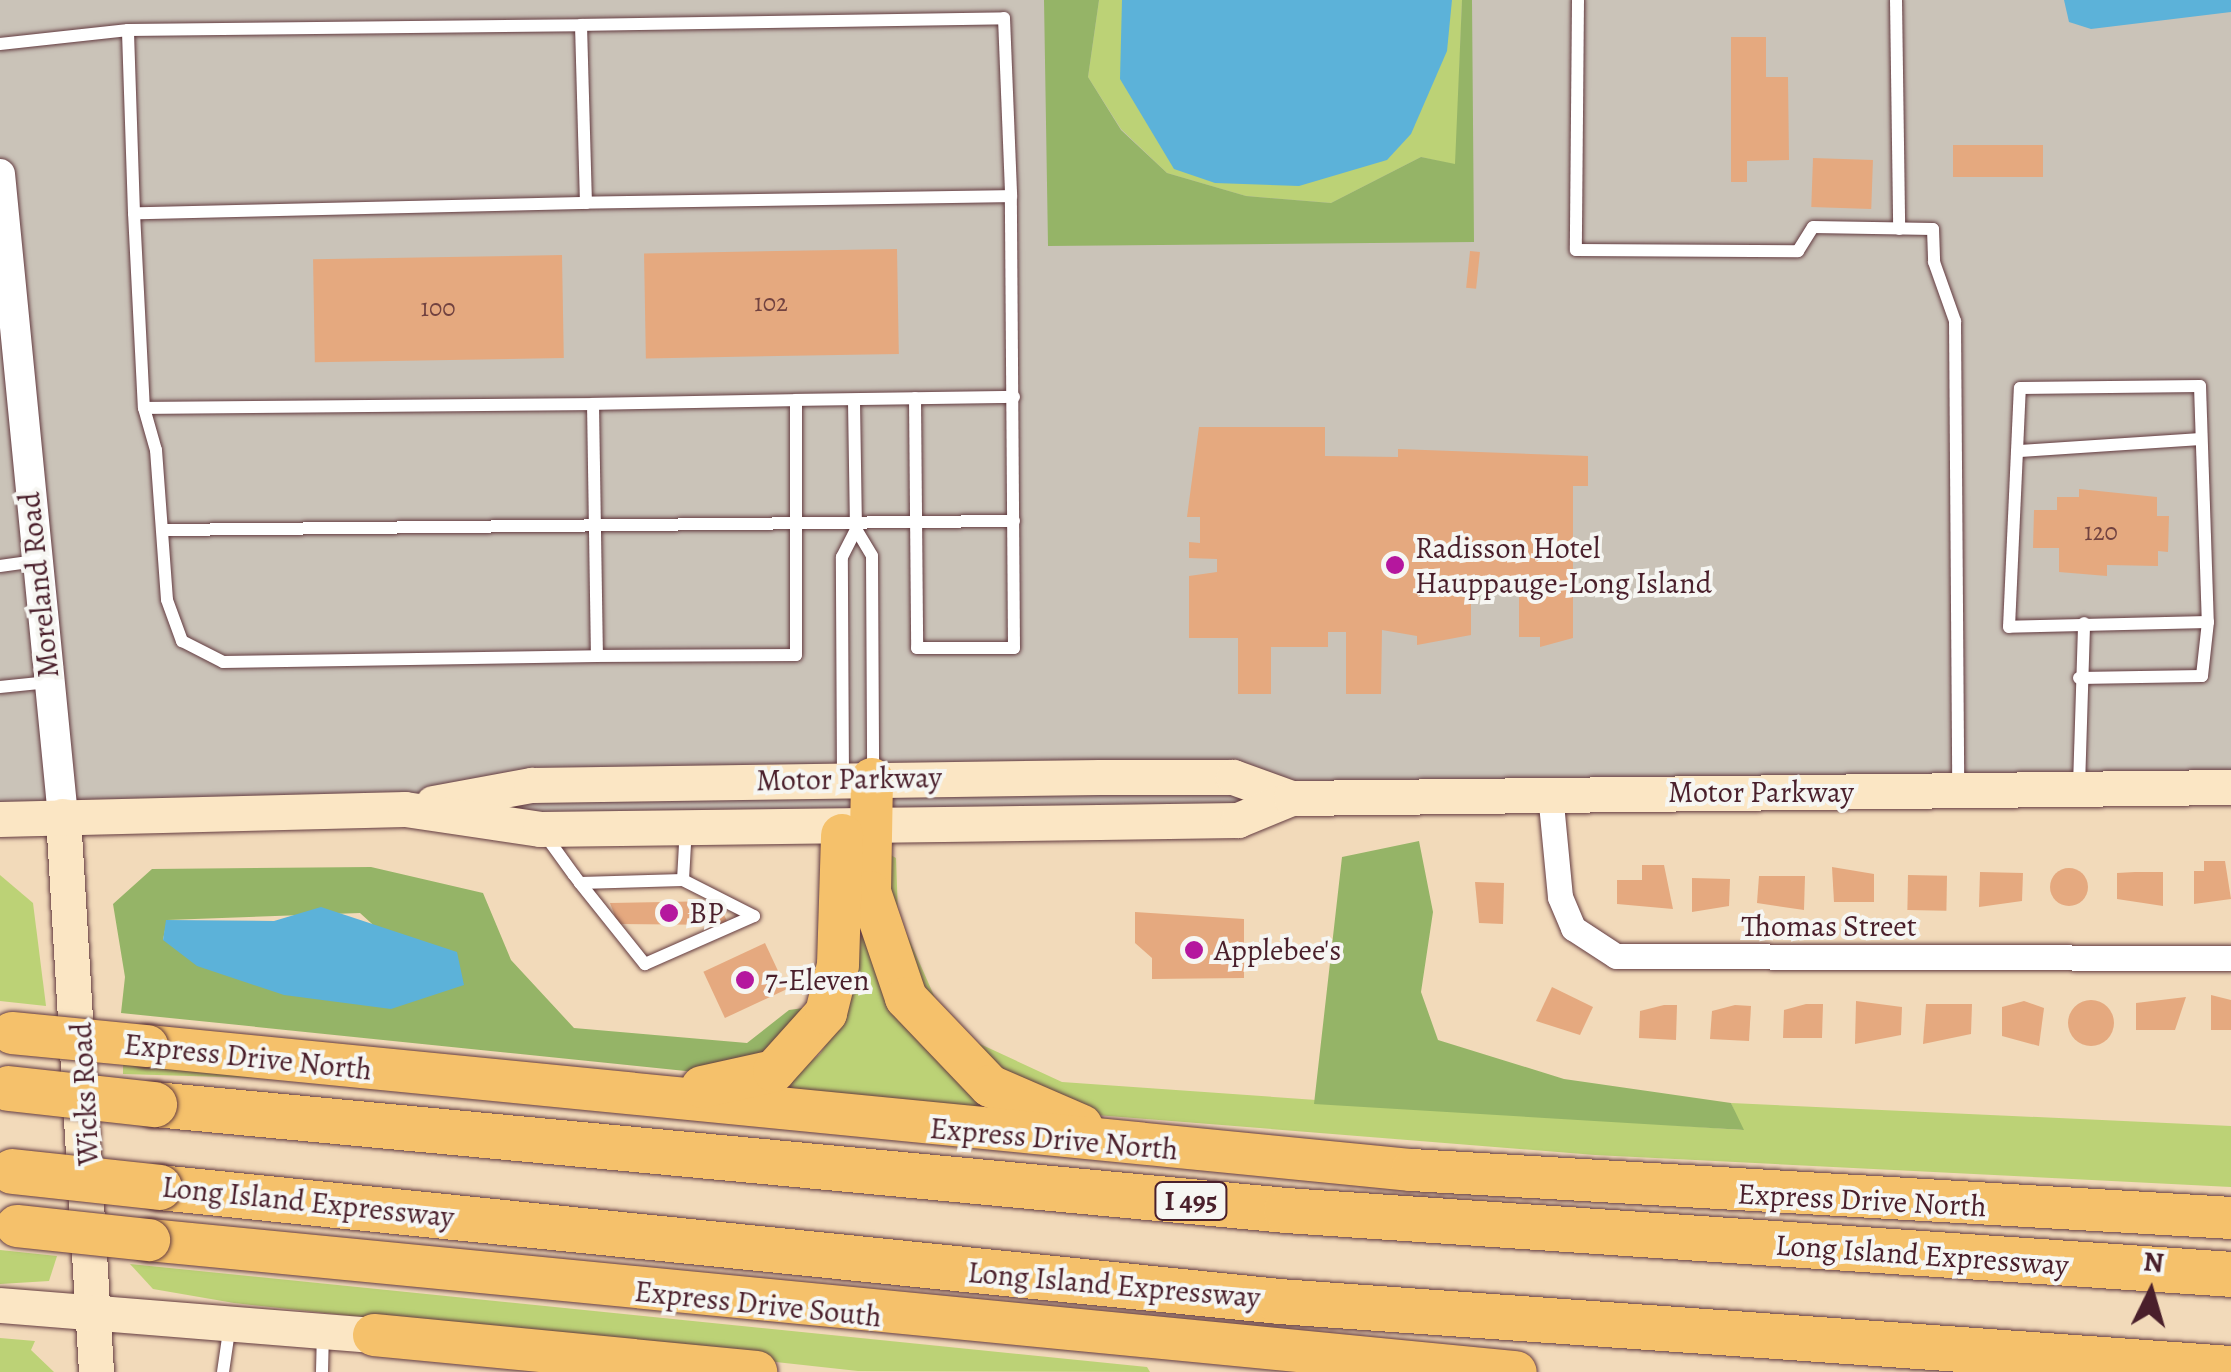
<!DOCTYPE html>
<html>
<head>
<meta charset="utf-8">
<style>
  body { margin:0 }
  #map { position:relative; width:2231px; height:1372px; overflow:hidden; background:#f2daba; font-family:Alegreya,serif }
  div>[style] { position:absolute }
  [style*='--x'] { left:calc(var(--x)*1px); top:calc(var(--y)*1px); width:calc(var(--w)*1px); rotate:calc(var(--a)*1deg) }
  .industrial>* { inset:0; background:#cac3b8 }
  .green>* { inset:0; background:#bcd276 }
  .forest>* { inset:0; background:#95b467 }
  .water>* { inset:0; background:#5cb2d9 }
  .building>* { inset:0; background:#e5a97f; transform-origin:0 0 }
  .round { border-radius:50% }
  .roads { filter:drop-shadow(0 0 2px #633b40) drop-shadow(0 0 2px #633b40) }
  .service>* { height:12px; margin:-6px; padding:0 6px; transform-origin:6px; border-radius:6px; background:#fff }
  .minor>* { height:25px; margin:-12.5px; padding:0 12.5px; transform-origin:12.5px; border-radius:12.5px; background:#fff }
  .tertiary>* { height:30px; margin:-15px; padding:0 15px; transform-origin:15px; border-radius:15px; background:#fff }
  .secondary>* { height:35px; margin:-17.5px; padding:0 17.5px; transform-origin:17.5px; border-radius:17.5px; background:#fbe6c4 }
  .trunk>* { height:42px; margin:-21px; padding:0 21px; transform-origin:21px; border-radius:21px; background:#f5c16b }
  .motorway>* { height:45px; margin:-22.5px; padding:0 22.5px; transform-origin:22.5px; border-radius:22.5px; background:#f5c16b }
  .bridges { filter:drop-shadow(0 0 2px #633b40) drop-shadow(0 0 2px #633b40) }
  .trunk-bridge>* { height:42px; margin:-21px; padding:0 21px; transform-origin:21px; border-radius:21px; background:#f5c16b }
  .motorway-bridge>* { height:45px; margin:-22.5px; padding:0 22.5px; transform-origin:22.5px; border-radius:22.5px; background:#f5c16b }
  .dots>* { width:28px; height:28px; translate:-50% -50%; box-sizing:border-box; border:5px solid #f6f6f2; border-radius:50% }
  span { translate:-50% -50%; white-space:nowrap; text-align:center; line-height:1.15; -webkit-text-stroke:8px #f6f6f2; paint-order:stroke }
  .number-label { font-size:25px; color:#714240 }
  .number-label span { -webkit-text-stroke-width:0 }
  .shield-label span { padding:2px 8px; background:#f6f6f2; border:2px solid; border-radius:8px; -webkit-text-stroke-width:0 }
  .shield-label { font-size:28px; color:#4a1f2b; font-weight:700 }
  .poi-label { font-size:30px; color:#4a1f2b }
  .left { translate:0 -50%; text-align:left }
  .street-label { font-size:30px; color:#4a1f2b }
  .north { position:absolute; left:2101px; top:1242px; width:100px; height:100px; -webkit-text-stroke:8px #f6f6f2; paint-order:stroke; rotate:5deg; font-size:28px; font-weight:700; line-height:40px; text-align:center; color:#4a1f2b }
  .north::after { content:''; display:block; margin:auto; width:35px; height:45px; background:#4a1f2b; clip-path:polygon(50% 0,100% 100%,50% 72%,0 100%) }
</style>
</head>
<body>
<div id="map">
  <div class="industrial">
    <div style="clip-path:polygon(0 0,2231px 0,2231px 793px,1422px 804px,1099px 822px,0 815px)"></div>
  </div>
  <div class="green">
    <div style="clip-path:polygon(1099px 0,1462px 0,1456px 165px,1421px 157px,1331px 203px,1246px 196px,1167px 173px,1121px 129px,1088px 77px)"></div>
    <div style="clip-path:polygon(889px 854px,896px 858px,898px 914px,939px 1007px,967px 1038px,1062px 1082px,1742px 1130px,1731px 1103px,2231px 1126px,2231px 1187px,1595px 1155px,1096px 1115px,969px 1056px,890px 932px)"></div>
    <div style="clip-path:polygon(0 875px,33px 903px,46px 1006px,0 1001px)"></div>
    <div style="clip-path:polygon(863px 933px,908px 1027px,987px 1102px,980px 1110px,771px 1093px,820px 1054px,843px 1018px,853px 942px)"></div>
    <div style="clip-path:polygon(123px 1064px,258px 1078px,123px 1074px)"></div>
    <div style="clip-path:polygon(0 1250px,57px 1256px,49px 1281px,0 1284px)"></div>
    <div style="clip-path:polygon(130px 1264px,1147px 1367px,1150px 1372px,858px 1371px,234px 1303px,153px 1289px)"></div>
    <div style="clip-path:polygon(0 1338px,35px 1341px,31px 1350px,54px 1372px,0 1372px)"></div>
  </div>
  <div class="forest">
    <div style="clip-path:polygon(1044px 0,1099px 0,1088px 77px,1121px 130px,1167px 173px,1246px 196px,1331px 203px,1421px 157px,1455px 164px,1462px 0,1472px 0,1474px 242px,1048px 246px)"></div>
    <div style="clip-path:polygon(1419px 841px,1433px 912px,1421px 992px,1438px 1040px,1564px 1079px,1731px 1103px,1744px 1130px,1314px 1104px,1342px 857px)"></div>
    <div style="clip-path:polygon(evenodd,371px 867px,483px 893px,511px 960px,574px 1028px,747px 1043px,789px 1010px,818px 1006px,774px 1055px,705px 1073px,121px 1013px,125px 977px,113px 904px,152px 869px,371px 867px,360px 913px,381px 932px,433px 945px,163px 940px,167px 920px,360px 913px)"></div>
  </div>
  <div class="water">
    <div style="clip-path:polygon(1122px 0,1452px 0,1447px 51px,1411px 134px,1387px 160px,1299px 186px,1215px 183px,1174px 169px,1120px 79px)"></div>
    <div style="clip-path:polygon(2064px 0,2231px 0,2231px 12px,2091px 29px,2069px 22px)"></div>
    <div style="clip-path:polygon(321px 907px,457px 952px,464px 985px,391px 1009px,284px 995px,197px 966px,163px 940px,166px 920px,274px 921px)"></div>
  </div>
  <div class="building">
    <div style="clip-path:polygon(1731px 37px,1766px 37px,1766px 77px,1788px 77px,1789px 160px,1747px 161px,1747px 182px,1731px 182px)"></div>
    <div style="left:1953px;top:145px;width:90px;height:32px"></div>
    <div style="left:1813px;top:158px;width:60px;height:49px;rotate:2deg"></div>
    <div style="left:897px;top:249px;width:105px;height:253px;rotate:89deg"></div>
    <div style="left:1470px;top:251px;width:10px;height:37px;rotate:6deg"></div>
    <div style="left:562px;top:255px;width:103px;height:249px;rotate:89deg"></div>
    <div style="clip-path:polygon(1199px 427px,1325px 427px,1325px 456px,1398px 457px,1398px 449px,1588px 456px,1588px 486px,1573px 486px,1573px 638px,1540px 647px,1540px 637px,1519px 637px,1519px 588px,1471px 588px,1471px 635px,1417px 645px,1417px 636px,1382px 630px,1381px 694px,1346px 694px,1346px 632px,1328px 632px,1328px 647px,1271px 647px,1271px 694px,1238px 694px,1238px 638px,1189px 638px,1189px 576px,1217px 572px,1217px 559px,1189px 558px,1189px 542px,1200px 543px,1200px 517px,1187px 517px)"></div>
    <div style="clip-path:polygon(2079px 489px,2157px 497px,2157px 516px,2169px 516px,2168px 552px,2158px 551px,2158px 566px,2107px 565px,2107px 576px,2059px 572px,2059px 548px,2033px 548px,2034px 510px,2057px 510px,2057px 497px,2079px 497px)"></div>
    <div style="clip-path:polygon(2204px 861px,2225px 861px,2231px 899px,2194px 904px,2194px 871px,2204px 871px)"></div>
    <div style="clip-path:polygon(1642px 865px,1664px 865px,1673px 909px,1617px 904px,1617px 880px,1642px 880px)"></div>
    <div style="clip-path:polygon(1832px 867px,1874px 874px,1874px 902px,1834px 902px)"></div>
    <div class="round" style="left:2050px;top:868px;width:38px;height:38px"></div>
    <div style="clip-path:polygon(1980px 872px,2023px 873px,2022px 901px,1979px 907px)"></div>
    <div style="clip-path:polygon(2135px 872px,2163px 872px,2163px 906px,2117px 899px,2117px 873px)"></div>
    <div style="left:1908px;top:875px;width:39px;height:35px;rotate:1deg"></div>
    <div style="clip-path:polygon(1759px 876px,1805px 876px,1804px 910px,1757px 903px)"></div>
    <div style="clip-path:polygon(1692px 878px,1730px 879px,1729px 906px,1692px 912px)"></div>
    <div style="clip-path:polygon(1475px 882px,1504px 883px,1503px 924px,1479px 923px)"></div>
    <div style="clip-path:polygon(717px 901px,729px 925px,618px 924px,610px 903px)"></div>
    <div style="clip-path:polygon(1135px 912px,1244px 919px,1244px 978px,1152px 979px,1152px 958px,1135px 943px)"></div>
    <div style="left:765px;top:943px;width:51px;height:68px;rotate:65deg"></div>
    <div style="clip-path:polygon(1552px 987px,1593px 1007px,1580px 1035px,1536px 1021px)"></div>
    <div style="clip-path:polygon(2211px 995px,2231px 1000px,2231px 1030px,2211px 1030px)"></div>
    <div style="clip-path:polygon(2186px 997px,2175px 1030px,2136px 1030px,2136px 1003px)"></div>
    <div class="round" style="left:2068px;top:1000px;width:46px;height:46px"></div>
    <div style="clip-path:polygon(1856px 1001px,1902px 1007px,1901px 1035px,1855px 1044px)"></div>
    <div style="clip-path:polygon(2024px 1001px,2044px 1008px,2039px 1046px,2002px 1036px,2002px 1007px)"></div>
    <div style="clip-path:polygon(1806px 1004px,1823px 1004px,1822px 1038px,1783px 1038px,1784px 1010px)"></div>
    <div style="clip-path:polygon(1926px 1004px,1972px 1004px,1971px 1034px,1923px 1044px)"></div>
    <div style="clip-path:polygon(1664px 1005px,1677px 1005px,1676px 1040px,1639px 1038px,1640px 1011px)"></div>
    <div style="clip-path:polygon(1735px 1005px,1751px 1006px,1749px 1041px,1710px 1039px,1712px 1011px)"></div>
  </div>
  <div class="roads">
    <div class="service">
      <div style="--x:1578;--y:0;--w:250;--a:90.5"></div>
      <div style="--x:1576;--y:250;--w:222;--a:0.3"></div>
      <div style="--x:1798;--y:251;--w:28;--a:-58"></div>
      <div style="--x:1813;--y:227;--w:120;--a:1"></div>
      <div style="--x:1933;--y:229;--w:33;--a:88"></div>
      <div style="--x:1934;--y:262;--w:63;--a:70.4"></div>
      <div style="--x:1955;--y:321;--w:467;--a:89.6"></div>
      <div style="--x:1896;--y:0;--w:229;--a:89.2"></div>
      <div style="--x:581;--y:25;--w:423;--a:-0.9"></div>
      <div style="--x:1004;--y:18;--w:178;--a:87.7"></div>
      <div style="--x:1011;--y:196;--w:425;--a:179.1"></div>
      <div style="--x:0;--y:44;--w:129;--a:-6.2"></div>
      <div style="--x:128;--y:30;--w:453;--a:-0.6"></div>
      <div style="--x:581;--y:25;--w:178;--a:88.4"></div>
      <div style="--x:586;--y:203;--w:452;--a:178.7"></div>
      <div style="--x:134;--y:213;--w:183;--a:-91.9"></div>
      <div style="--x:134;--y:213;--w:195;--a:87.1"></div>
      <div style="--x:144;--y:408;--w:449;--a:-0.5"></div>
      <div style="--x:593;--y:404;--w:252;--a:89.1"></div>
      <div style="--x:597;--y:656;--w:199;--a:-0.3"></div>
      <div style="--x:796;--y:655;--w:255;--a:-90"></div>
      <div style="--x:796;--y:400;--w:203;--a:178.9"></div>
      <div style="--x:2200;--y:386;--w:236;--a:88.1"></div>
      <div style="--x:2208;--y:622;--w:199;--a:178.6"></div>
      <div style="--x:2009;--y:627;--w:239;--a:-87.4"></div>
      <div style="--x:2020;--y:388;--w:180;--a:-0.6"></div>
      <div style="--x:915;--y:398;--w:250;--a:89.5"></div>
      <div style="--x:917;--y:648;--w:97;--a:0"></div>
      <div style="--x:1014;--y:648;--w:452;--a:-90.4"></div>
      <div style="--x:796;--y:400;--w:218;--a:-0.8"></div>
      <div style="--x:144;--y:408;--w:44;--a:74.1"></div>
      <div style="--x:156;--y:450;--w:150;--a:85.8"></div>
      <div style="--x:167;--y:600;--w:44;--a:69.9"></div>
      <div style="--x:182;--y:641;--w:46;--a:27.1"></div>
      <div style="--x:223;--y:662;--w:374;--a:-0.9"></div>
      <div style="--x:2020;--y:451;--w:181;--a:-3.8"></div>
      <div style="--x:856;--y:529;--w:31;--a:59"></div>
      <div style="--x:872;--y:556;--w:215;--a:89.7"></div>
      <div style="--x:163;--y:530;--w:851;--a:-0.61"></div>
      <div style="--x:0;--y:566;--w:36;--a:-8"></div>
      <div style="--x:2079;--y:678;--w:123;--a:-0.9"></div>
      <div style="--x:2202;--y:676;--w:54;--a:-83.7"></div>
      <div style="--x:0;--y:687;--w:49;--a:-5.8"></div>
      <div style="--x:843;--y:779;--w:222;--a:-90.3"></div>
      <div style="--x:842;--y:557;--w:31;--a:-63"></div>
      <div style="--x:856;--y:529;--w:129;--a:-90.9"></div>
      <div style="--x:2079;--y:786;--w:163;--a:-88.2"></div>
      <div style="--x:545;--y:835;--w:49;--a:54.1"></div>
      <div style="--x:574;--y:875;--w:10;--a:53"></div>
      <div style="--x:580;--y:883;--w:104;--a:51.3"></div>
      <div style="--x:645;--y:964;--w:119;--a:-23.8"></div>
      <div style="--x:754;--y:916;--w:80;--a:-153.1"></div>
      <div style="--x:683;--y:880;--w:103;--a:178.3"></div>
      <div style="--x:683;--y:880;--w:53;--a:-86.8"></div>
      <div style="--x:223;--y:1372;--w:49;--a:-81.7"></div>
      <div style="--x:322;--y:1372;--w:40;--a:-88.6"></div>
    </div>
    <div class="minor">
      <div style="--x:1550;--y:793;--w:104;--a:84.5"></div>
      <div style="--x:1560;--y:897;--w:34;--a:67"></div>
      <div style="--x:1573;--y:928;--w:51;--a:33.1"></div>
      <div style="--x:1616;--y:956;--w:615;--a:0.19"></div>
    </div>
    <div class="tertiary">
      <div style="--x:0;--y:174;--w:645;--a:84.4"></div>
    </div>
    <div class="secondary">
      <div style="--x:433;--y:803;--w:100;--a:-10.4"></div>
      <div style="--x:531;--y:785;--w:569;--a:-0.81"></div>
      <div style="--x:1100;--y:777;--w:133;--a:0"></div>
      <div style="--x:1233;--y:777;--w:62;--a:19.9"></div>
      <div style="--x:63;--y:816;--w:557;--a:86.6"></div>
      <div style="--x:0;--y:819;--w:405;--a:-1.4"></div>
      <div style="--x:405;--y:809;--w:136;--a:8.4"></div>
      <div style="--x:540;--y:829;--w:559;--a:-0.72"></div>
      <div style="--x:1099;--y:822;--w:139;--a:-0.8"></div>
      <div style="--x:1238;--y:820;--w:57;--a:-22.5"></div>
      <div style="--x:1291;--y:798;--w:940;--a:-0.67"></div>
      <div style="--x:0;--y:1305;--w:375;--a:4.6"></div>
    </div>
    <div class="trunk">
      <div style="--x:872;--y:779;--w:113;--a:91"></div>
      <div style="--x:870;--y:892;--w:112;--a:71.2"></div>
      <div style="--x:906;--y:998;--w:122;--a:46.3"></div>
      <div style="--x:990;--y:1086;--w:100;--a:23.5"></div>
      <div style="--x:147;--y:1046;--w:1271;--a:5.6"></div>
      <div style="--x:1412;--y:1170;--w:820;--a:3.35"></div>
      <div style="--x:702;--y:1087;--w:74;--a:-12.5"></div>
      <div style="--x:774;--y:1071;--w:78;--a:-48.1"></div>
      <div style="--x:826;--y:1013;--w:49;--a:-76"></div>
      <div style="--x:838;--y:965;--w:130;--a:-88.2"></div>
      <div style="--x:149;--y:1240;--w:1373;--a:5.52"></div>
      <div style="--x:374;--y:1335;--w:384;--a:5.5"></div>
    </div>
    <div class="motorway">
      <div style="--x:154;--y:1104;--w:1137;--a:5.35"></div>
      <div style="--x:1286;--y:1210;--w:947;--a:3.87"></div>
      <div style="--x:159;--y:1187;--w:1126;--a:5.81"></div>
      <div style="--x:1279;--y:1301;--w:954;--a:4.03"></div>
    </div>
  </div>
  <div class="bridges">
    <div class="trunk-bridge">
      <div style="--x:12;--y:1033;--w:136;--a:5.5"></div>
      <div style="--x:17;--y:1226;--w:133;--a:6.1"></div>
    </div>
    <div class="motorway-bridge">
      <div style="--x:8;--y:1088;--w:147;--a:6.3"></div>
      <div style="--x:12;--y:1171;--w:148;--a:6.2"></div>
    </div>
  </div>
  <div class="dots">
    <div style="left:1395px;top:565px;background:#b5179e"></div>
    <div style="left:669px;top:913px;background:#b5179e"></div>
    <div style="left:1194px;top:950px;background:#b5179e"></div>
    <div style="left:745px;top:980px;background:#b5179e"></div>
  </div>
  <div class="number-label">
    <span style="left:771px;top:303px">102</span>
    <span style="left:438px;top:308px">100</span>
    <span style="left:2101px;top:532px">120</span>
  </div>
  <div class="shield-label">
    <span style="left:1191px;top:1201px">I 495</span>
  </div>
  <div class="poi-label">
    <span class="left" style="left:1415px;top:565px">Radisson Hotel<br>Hauppauge-Long Island</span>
    <span class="left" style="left:689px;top:913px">BP</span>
    <span class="left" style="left:1214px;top:950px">Applebee's</span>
    <span class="left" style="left:765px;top:980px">7-Eleven</span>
  </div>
  <div class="street-label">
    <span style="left:39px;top:585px;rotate:-96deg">Moreland Road</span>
    <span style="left:849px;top:779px;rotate:-1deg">Motor Parkway</span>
    <span style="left:1761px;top:792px">Motor Parkway</span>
    <span style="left:1829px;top:926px">Thomas Street</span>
    <span style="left:248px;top:1057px;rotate:6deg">Express Drive North</span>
    <span style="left:85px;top:1094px;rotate:-93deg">Wicks Road</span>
    <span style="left:1054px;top:1139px;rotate:5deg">Express Drive North</span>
    <span style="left:1862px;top:1200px;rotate:3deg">Express Drive North</span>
    <span style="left:308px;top:1202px;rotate:6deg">Long Island Expressway</span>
    <span style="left:1922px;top:1255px;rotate:4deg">Long Island Expressway</span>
    <span style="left:1114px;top:1285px;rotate:5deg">Long Island Expressway</span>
    <span style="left:758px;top:1304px;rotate:6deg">Express Drive South</span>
  </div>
  <div class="north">N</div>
</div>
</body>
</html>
